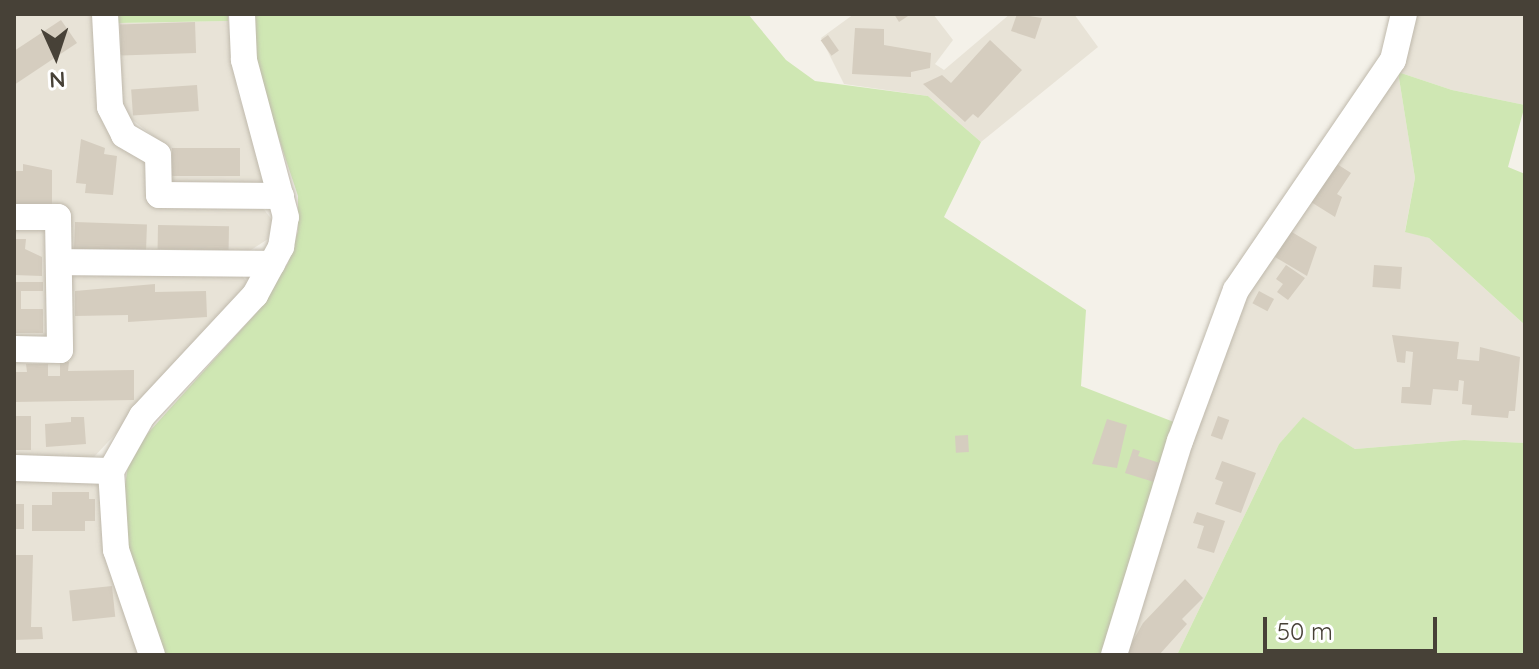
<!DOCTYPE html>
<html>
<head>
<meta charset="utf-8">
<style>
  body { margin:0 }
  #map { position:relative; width:1539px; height:669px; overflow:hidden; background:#f4f1e9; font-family:Quicksand,sans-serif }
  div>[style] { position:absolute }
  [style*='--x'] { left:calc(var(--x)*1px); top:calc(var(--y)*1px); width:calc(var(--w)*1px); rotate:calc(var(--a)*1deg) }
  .residential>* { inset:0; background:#e8e3d7 }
  .green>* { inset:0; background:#cfe7b3 }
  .building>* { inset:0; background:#d5cdbf; transform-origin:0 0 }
  .roads { filter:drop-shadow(0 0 2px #bfb9ac) drop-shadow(0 0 2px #bfb9ac) }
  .minor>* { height:26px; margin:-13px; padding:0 13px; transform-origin:13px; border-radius:13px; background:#fff }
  span { translate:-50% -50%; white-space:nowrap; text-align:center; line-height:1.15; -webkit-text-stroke:8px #fff; paint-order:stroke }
  .frame { position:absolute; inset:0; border:16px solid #474137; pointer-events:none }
  .north { position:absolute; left:16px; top:16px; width:80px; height:80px; -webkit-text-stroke:6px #fff; paint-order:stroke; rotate:177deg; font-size:22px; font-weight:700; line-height:32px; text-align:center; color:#474137 }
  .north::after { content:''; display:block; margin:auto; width:28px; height:36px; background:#474137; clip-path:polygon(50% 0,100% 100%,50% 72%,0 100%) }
  .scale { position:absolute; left:1263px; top:617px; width:174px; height:36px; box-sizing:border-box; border:4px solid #474137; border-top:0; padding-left:10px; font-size:24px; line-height:28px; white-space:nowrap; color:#474137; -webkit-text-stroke:6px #fff; paint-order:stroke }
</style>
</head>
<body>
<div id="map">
  <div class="residential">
    <div style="clip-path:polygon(14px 14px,95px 14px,101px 114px,148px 157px,150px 204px,259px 203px,272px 220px,268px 239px,240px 257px,71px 250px,70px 210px,14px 210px)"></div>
    <div style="clip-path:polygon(854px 14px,933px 14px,953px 40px,935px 64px,944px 70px,1010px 14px,1074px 14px,1098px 47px,981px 142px,928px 96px,844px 84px,821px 38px)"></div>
    <div style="clip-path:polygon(1407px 14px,1524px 14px,1525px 105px,1452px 90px,1398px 72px,1415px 178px,1405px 231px,1429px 238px,1525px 325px,1525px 443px,1464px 440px,1355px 449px,1303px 418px,1279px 444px,1177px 655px,1120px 655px,1204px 386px,1252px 280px)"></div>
    <div style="clip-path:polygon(228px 21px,237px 92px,268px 175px,263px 183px,177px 185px,168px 180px,162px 143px,121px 111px,118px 23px)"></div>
    <div style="clip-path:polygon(14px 225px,42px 225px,52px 233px,50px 337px,14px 341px)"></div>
    <div style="clip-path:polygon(75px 271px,240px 273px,247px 282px,229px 312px,93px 458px,14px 457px,14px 357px,69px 357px,69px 282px)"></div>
    <div style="clip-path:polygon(14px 481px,104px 483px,146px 655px,14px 655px)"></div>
  </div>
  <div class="green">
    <div style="clip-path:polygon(117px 14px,228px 14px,228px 21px,118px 23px)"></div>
    <div style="clip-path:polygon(251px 14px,748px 14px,786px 60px,815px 81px,928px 96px,981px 142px,944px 217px,1086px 310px,1081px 386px,1179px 424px,1105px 655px,163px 655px,126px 542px,125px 485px,130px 453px,258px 311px,288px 263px,298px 231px,298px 196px,254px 64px)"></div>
    <div style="clip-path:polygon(1398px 72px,1452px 90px,1525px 105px,1508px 167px,1525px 174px,1525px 325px,1429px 238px,1405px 232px,1415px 178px)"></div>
    <div style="clip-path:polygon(1303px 417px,1355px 449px,1464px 440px,1525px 443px,1525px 655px,1177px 655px,1279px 444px)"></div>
  </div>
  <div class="building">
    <div style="clip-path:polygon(894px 14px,911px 14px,899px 22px)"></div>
    <div style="clip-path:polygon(1017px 14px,1042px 18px,1035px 39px,1011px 31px)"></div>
    <div style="clip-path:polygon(61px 20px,77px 43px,14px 85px,14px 51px)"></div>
    <div style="left:195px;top:22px;width:31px;height:75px;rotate:88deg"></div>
    <div style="clip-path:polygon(855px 28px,884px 29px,884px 45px,931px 53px,930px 68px,911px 72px,911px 77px,852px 74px)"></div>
    <div style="left:828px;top:35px;width:19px;height:9px;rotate:55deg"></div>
    <div style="clip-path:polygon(990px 40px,1022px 70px,978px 118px,973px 114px,965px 122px,923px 84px,942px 75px,951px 83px)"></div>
    <div style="left:197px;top:85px;width:26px;height:66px;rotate:86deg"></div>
    <div style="clip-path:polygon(81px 139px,105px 148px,104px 154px,117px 156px,113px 195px,85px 193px,86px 184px,76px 183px)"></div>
    <div style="left:240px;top:148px;width:28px;height:68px;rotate:90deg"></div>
    <div style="clip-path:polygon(23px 164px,52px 170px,52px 207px,14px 207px,14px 171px,23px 171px)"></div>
    <div style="clip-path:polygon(1337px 164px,1351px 173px,1337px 194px,1342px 197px,1335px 217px,1311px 202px)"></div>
    <div style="left:75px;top:222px;width:72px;height:27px;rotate:2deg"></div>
    <div style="left:158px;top:225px;width:71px;height:24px;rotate:1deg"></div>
    <div style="clip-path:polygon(1290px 231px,1317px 247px,1307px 276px,1275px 257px)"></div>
    <div style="clip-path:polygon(14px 239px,26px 239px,25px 249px,42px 257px,42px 276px,14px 275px)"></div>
    <div style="clip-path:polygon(1286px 265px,1305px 278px,1288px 300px,1277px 292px,1283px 284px,1276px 279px)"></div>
    <div style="left:1374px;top:265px;width:28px;height:22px;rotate:4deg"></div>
    <div style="clip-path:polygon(14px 282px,43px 282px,43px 291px,21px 291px,21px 309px,43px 309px,43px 333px,14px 333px)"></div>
    <div style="clip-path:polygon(155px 284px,155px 292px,206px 291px,207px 317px,128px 322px,128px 315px,75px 316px,75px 291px)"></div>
    <div style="left:1259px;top:291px;width:17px;height:14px;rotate:28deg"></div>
    <div style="clip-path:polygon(1392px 335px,1459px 342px,1457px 359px,1479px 361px,1480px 347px,1520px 357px,1515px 411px,1509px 411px,1508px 418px,1471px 415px,1472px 405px,1462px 404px,1464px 381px,1459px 380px,1458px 391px,1433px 389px,1431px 405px,1401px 403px,1402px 387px,1410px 387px,1413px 352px,1406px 351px,1405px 363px,1397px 362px)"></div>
    <div style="clip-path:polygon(60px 362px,69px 362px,68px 371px,134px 370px,134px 400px,14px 402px,14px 372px,27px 372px,26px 364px,48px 364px,48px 376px,60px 376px)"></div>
    <div style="left:14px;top:416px;width:17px;height:34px"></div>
    <div style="left:1218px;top:416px;width:12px;height:21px;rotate:20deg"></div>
    <div style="clip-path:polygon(71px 417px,84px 417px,86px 444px,46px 447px,45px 424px,71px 422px)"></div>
    <div style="clip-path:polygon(1107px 419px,1127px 425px,1117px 468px,1092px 464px)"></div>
    <div style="left:968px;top:435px;width:17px;height:13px;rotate:87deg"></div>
    <div style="clip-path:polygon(1133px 449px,1140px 451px,1138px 456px,1163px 464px,1157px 483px,1125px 473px)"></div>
    <div style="clip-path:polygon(1222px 461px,1256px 473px,1241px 513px,1215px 504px,1223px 482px,1215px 479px)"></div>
    <div style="clip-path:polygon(52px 492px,89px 492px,89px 499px,95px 499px,95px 521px,85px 521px,85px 531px,32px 531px,32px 505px,52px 505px)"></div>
    <div style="left:14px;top:504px;width:10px;height:25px"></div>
    <div style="clip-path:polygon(1197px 512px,1225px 521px,1214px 553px,1197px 548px,1204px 526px,1193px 523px)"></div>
    <div style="clip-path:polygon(14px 555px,33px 555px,31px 627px,42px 627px,43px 639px,14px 640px)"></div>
    <div style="clip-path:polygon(1185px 579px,1203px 598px,1182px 619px,1187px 624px,1159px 655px,1125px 655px,1143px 623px)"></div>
    <div style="left:112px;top:586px;width:31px;height:43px;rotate:84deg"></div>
  </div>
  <div class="roads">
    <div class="minor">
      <div style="--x:105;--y:14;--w:93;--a:86.9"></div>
      <div style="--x:110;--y:107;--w:31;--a:63"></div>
      <div style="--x:124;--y:135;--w:39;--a:30"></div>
      <div style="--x:158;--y:155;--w:40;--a:88.6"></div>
      <div style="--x:159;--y:195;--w:122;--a:0.5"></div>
      <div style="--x:14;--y:217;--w:44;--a:0"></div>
      <div style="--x:58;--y:217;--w:133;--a:89.1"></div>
      <div style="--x:60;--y:350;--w:46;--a:-178.8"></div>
      <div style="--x:60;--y:262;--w:212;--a:0.5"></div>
      <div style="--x:14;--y:468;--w:97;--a:1.8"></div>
      <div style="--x:152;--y:655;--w:111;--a:-108.9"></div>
      <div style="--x:116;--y:550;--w:79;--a:-93.6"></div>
      <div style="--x:111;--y:471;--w:63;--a:-60.6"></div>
      <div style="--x:142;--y:416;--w:166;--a:-47"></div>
      <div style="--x:255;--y:295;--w:55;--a:-61.6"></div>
      <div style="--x:281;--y:247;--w:30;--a:-81"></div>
      <div style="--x:286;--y:217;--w:163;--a:-105"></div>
      <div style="--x:244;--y:60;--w:46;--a:-92.5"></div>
      <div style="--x:1114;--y:655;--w:224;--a:-72.9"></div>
      <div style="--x:1180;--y:441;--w:161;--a:-69.7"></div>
      <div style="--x:1236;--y:290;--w:278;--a:-55.7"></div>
      <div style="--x:1393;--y:60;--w:47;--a:-76.6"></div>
    </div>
  </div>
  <div class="frame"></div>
  <div class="north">N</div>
  <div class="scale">50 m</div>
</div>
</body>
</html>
